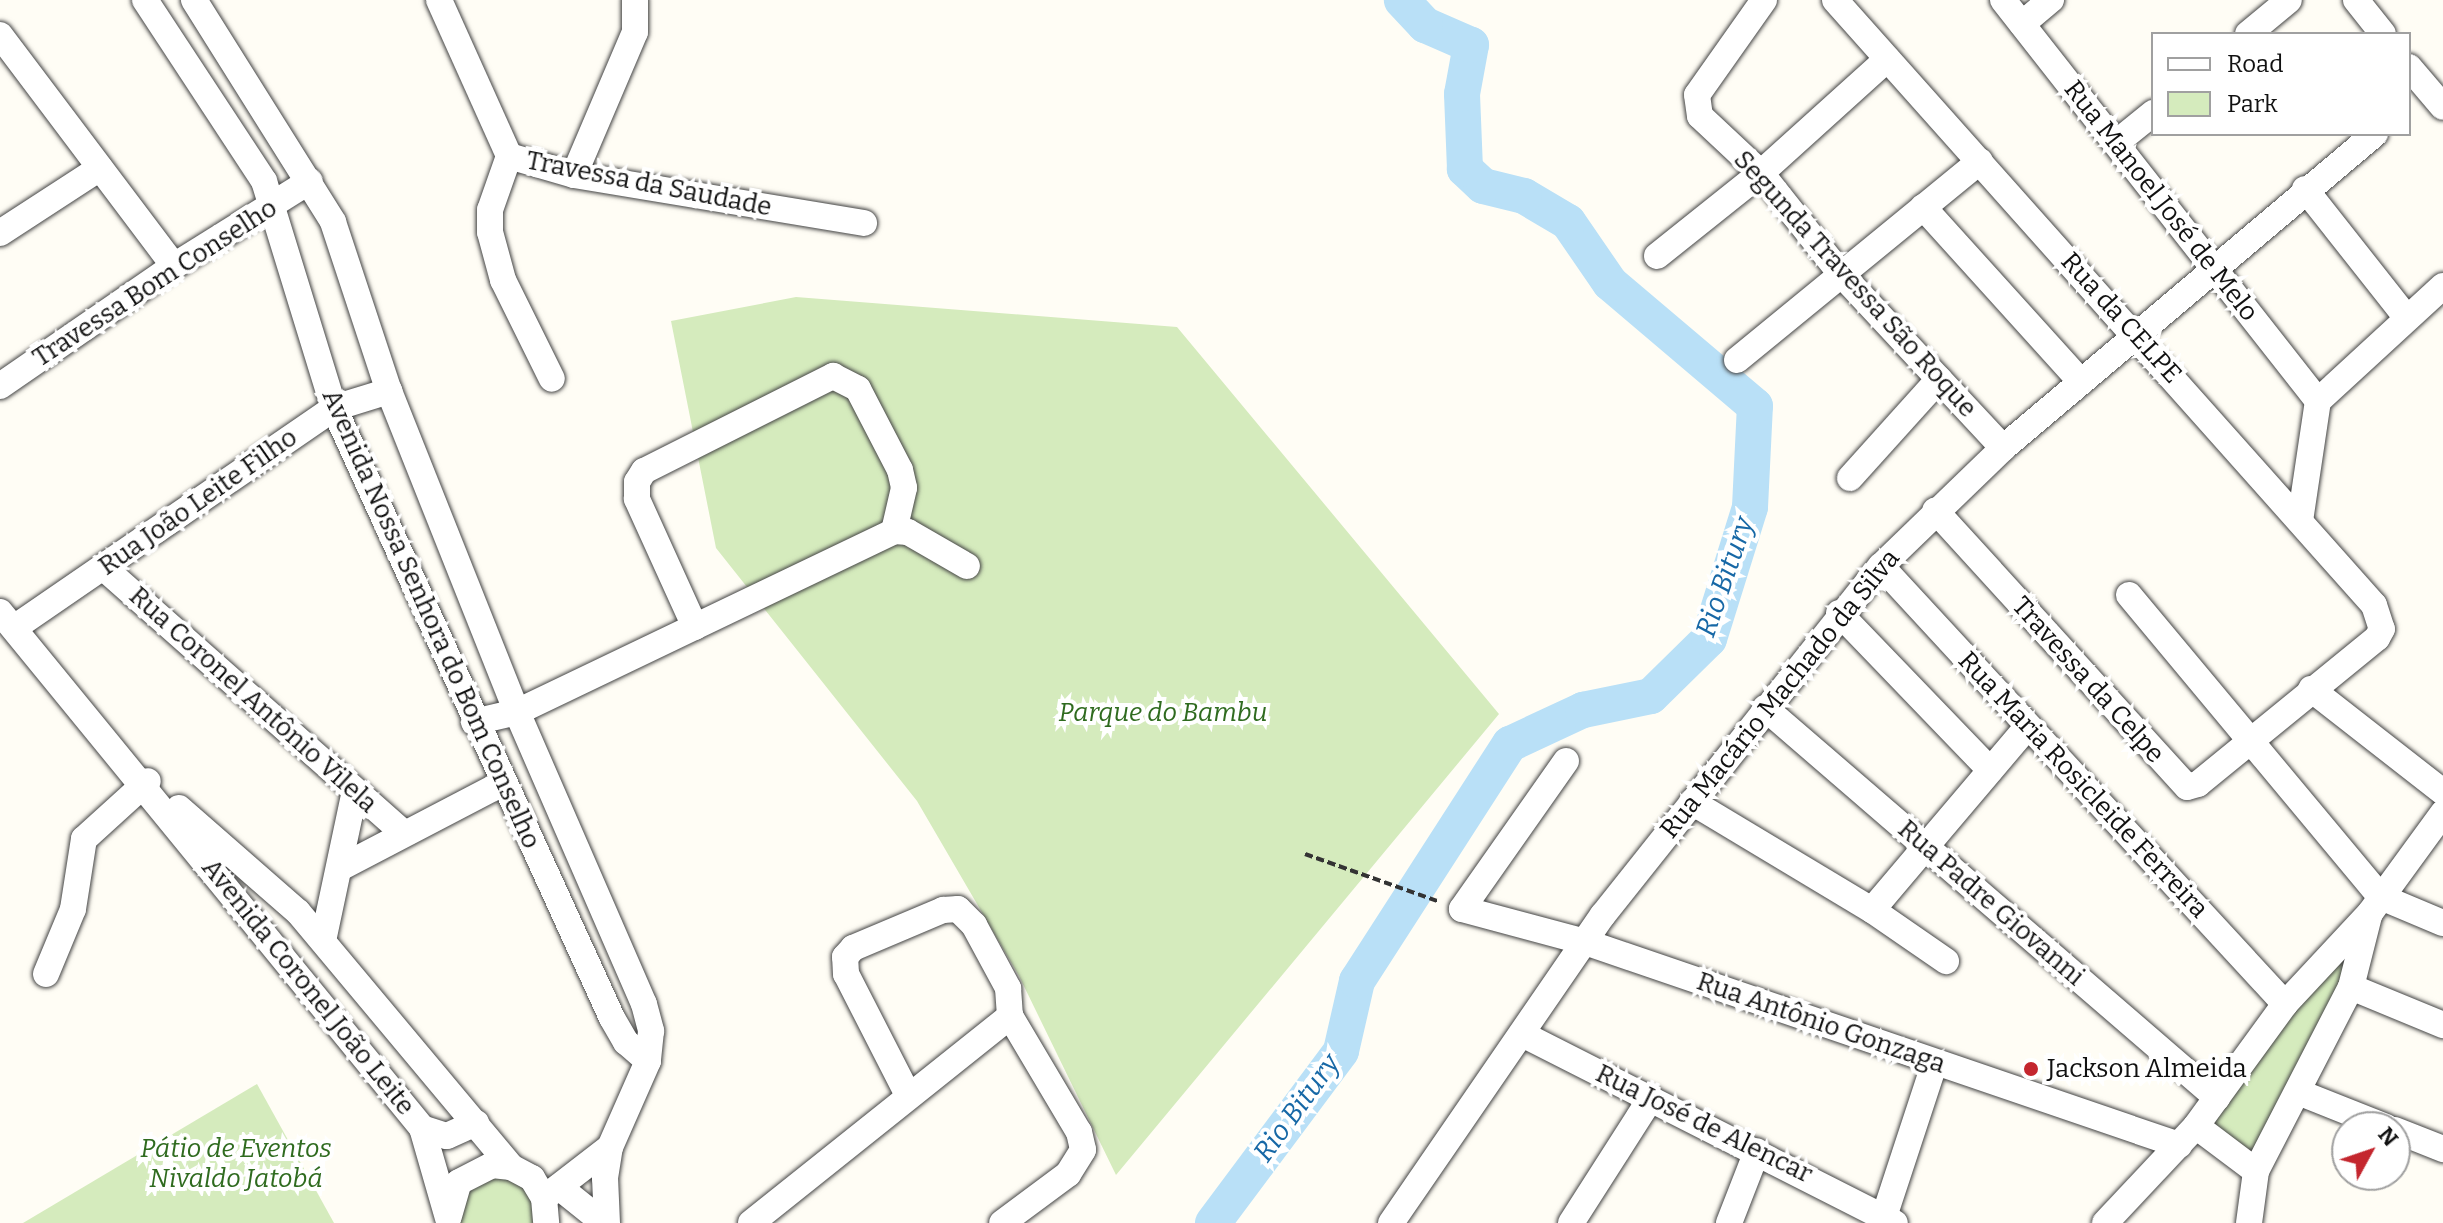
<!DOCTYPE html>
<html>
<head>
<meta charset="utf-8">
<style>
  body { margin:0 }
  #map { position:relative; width:2443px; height:1223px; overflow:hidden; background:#fffdf5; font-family:Bitter,serif }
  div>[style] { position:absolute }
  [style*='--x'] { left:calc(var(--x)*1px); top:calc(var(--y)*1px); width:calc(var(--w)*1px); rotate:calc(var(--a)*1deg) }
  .green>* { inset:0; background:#d5ebbd }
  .river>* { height:36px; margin:-18px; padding:0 18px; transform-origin:18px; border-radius:18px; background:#b9e0f7 }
  .path>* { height:4px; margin-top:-2px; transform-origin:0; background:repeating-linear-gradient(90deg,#333 0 8px,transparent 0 12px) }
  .roads { filter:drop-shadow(0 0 2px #444) drop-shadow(0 0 2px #444) }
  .minor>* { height:26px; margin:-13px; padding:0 13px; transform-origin:13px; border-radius:13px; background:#fff }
  .dots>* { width:22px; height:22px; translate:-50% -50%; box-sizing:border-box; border:4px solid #fff; border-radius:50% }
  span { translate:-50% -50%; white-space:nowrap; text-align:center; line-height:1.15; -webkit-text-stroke:8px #fff; paint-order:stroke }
  .street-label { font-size:26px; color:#111 }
  .park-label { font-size:26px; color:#2f6b1f; font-style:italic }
  .poi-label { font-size:26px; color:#111 }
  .left { translate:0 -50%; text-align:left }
  .water-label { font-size:28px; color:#1768a6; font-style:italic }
  .legend { position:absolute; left:2151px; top:32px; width:260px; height:104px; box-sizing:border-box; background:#fff; border:2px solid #a0a0a0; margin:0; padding:10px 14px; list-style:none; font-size:24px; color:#111 }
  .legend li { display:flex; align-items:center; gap:16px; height:40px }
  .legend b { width:40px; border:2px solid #a0a0a0 }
  .north { position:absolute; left:2331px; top:1111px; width:80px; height:80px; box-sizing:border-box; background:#fff; border:2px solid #a0a0a0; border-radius:50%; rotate:50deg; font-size:22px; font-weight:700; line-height:32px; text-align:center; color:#111 }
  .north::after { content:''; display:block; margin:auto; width:28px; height:36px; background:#c4262e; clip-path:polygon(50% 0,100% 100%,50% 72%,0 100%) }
</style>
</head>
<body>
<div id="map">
  <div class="green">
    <div style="clip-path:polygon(796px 297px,1177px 327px,1499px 714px,1116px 1175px,1019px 976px,917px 801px,716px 548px,671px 321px)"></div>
    <div style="clip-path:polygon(2338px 948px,2358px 963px,2256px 1171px,2206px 1114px)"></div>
    <div style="clip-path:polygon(257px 1084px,334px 1223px,23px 1223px)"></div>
    <div style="clip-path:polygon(487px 1173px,527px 1183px,540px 1223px,455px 1223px,457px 1199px)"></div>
  </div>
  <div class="river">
    <div style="--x:1213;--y:1223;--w:214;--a:-53.3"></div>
    <div style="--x:1341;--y:1051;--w:72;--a:-77.1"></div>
    <div style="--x:1357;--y:981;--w:282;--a:-57.2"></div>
    <div style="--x:1510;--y:744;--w:81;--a:-25"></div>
    <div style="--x:1583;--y:710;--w:69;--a:-11.6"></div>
    <div style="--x:1651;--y:696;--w:81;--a:-44.5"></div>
    <div style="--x:1709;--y:639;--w:138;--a:-72.7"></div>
    <div style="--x:1750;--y:507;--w:101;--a:-87.2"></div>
    <div style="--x:1755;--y:406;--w:190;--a:-139.7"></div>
    <div style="--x:1610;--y:283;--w:74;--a:-124.5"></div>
    <div style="--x:1568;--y:222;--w:51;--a:-149.4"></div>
    <div style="--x:1524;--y:196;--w:42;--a:-166.3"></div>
    <div style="--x:1483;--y:186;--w:25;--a:-137"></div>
    <div style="--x:1465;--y:169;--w:75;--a:-92.3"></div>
    <div style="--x:1462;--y:94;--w:50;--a:-79.6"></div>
    <div style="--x:1471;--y:45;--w:50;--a:-156.5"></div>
    <div style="--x:1425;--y:25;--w:34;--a:-133"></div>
  </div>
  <div class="path">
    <div style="--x:1305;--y:854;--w:143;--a:19.6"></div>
  </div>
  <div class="roads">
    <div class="minor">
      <div style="--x:145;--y:0;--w:217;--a:56.7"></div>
      <div style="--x:264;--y:181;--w:238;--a:72.9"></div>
      <div style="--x:334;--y:408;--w:670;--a:65.5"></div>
      <div style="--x:612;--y:1018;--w:28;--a:60"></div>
      <div style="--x:626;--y:1042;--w:29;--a:41"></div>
      <div style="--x:194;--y:0;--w:262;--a:57.9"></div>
      <div style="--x:333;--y:222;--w:178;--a:71.7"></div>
      <div style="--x:389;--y:391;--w:346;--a:68.3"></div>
      <div style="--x:517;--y:712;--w:318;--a:66.5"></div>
      <div style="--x:644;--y:1004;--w:28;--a:75"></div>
      <div style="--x:651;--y:1031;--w:30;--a:96"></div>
      <div style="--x:648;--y:1061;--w:94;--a:113.8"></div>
      <div style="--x:610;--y:1147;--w:83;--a:142.3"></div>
      <div style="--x:439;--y:0;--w:171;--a:65.8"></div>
      <div style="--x:509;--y:156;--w:68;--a:16.3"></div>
      <div style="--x:574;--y:175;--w:294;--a:9.4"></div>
      <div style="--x:1764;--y:0;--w:116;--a:125.2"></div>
      <div style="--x:1697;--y:95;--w:21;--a:82"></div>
      <div style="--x:1700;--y:116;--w:83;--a:43.1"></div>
      <div style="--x:1761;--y:173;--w:129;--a:51.6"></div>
      <div style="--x:1841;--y:274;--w:238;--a:47"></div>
      <div style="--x:1835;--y:0;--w:810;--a:48.3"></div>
      <div style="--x:2374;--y:605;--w:25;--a:72"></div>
      <div style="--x:2382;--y:629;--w:10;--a:119"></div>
      <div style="--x:2377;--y:638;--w:231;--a:140.8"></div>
      <div style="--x:2198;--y:784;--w:11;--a:165"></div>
      <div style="--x:2187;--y:787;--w:374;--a:-132.3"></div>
      <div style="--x:2003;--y:0;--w:510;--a:51.85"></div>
      <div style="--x:2356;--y:0;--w:43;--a:51.5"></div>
      <div style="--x:2022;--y:24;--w:38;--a:-40"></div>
      <div style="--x:2248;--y:34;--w:53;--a:-39.7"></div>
      <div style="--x:0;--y:35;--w:289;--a:53"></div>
      <div style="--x:2409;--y:67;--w:52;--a:49.6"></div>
      <div style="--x:2116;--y:143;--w:48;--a:-39"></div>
      <div style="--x:509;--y:156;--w:57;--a:109.4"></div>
      <div style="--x:490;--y:210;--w:22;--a:90"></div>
      <div style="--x:490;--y:232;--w:50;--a:74.8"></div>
      <div style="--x:503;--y:280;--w:110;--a:63.7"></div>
      <div style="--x:574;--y:175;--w:155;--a:-66.9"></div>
      <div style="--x:635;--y:32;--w:32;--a:-90"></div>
      <div style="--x:2305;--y:189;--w:164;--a:51.7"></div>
      <div style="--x:1923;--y:207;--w:236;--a:47.9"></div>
      <div style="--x:0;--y:233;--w:119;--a:-33"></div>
      <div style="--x:1657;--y:256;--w:133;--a:-38.6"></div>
      <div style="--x:1761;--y:173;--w:170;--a:-42.1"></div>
      <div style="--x:1737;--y:360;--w:314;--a:-39.3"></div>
      <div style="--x:0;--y:386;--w:211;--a:-34.6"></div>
      <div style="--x:174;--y:266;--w:160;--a:-32"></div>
      <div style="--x:1850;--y:478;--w:133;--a:-48"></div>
      <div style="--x:2300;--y:521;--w:121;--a:-81.5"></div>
      <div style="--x:2318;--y:401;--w:170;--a:-42.6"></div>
      <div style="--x:1881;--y:566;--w:596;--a:47.31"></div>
      <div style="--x:104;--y:568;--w:398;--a:41.5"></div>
      <div style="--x:2129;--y:595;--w:393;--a:50.2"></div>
      <div style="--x:2381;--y:897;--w:67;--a:22.8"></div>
      <div style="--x:0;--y:612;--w:667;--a:50.72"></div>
      <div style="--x:422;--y:1128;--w:94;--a:73.9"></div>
      <div style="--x:1839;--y:613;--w:218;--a:46.1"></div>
      <div style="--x:695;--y:627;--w:141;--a:-114.4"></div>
      <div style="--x:637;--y:499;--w:17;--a:-90"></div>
      <div style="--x:637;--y:482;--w:13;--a:-58"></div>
      <div style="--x:644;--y:471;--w:212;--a:-26.7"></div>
      <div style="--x:833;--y:376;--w:28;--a:27"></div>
      <div style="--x:858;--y:389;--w:91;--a:62.6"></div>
      <div style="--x:900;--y:470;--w:18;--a:77"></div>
      <div style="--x:904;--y:488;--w:44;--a:103.1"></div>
      <div style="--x:14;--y:628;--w:388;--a:-34.5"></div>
      <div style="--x:334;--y:408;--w:58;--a:-17.2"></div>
      <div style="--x:2311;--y:689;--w:167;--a:38"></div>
      <div style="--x:1765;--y:708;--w:597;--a:40.79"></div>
      <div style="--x:474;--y:722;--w:44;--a:-13.1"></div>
      <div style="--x:517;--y:712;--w:418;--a:-25.6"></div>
      <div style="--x:894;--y:531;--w:14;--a:4"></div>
      <div style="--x:908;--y:532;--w:68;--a:30"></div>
      <div style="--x:1566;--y:761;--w:181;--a:125.1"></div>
      <div style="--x:1462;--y:909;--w:127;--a:15"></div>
      <div style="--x:1585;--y:942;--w:628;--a:18.87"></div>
      <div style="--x:1692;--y:802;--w:210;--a:31"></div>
      <div style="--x:1872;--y:910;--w:90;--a:34.6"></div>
      <div style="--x:179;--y:808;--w:158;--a:41.2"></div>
      <div style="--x:298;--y:912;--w:332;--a:50.1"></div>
      <div style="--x:342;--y:867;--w:182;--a:-27.6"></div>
      <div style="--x:1872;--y:910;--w:241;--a:-49.7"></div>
      <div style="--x:323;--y:941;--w:153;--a:-78"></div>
      <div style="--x:46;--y:974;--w:70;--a:-67.4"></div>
      <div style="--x:73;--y:909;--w:71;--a:-81.1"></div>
      <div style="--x:84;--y:839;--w:86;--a:-42.2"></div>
      <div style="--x:2351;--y:987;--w:100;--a:22.4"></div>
      <div style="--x:1522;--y:1034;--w:418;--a:26.9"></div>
      <div style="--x:2298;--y:1092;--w:95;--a:21.7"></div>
      <div style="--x:908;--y:1095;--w:136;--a:-117.1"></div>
      <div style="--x:846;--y:974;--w:17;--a:-93"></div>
      <div style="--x:845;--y:957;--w:12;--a:-48"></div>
      <div style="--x:853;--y:948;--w:98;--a:-22.9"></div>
      <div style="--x:943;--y:910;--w:15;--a:-4"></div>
      <div style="--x:958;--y:909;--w:23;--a:45"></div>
      <div style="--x:974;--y:925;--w:72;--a:61.6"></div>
      <div style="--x:1008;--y:988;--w:28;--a:86"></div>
      <div style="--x:1010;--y:1016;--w:135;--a:59.3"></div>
      <div style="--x:1079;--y:1132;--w:18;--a:77"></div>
      <div style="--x:1083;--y:1150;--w:28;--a:122"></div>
      <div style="--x:1068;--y:1174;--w:82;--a:143.4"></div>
      <div style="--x:2196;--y:1126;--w:75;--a:36.9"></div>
      <div style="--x:422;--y:1128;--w:26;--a:18"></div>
      <div style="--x:447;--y:1136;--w:32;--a:-24"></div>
      <div style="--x:2395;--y:1130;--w:52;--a:21.6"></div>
      <div style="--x:559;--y:1187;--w:58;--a:38.7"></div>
      <div style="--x:449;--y:1216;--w:35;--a:-74"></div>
      <div style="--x:459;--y:1182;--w:37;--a:-27"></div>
      <div style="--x:492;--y:1165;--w:19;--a:6"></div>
      <div style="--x:511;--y:1167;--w:24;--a:28"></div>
      <div style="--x:532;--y:1178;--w:23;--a:59"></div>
      <div style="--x:544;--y:1198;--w:25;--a:85"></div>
      <div style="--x:607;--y:1223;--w:45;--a:-92.5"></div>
      <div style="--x:605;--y:1178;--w:31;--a:-81"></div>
      <div style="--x:751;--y:1223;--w:332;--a:-38.6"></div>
      <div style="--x:1391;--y:1223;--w:374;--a:-55.5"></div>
      <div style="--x:1603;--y:915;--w:446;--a:-51.5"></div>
      <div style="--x:1881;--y:566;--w:170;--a:-44"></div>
      <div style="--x:2003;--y:448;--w:487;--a:-40.2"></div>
      <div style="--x:1571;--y:1223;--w:148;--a:-57.4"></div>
      <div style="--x:1729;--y:1223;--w:77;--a:-68.7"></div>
      <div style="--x:1882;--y:1223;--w:169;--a:-71.8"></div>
      <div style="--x:2105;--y:1223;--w:133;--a:-46.8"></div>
      <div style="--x:2196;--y:1126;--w:151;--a:-53.9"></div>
      <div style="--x:2285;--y:1004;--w:125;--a:-47"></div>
      <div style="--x:2370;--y:913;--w:124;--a:-53.9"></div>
      <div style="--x:2249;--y:1223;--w:52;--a:-82.3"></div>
      <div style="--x:2256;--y:1171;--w:207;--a:-62.7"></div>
      <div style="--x:2351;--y:987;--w:73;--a:-75.8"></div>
    </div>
  </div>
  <div class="dots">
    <div style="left:2031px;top:1069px;background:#c4262e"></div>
  </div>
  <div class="street-label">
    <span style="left:649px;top:184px;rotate:11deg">Travessa da Saudade</span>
    <span style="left:2161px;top:201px;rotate:52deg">Rua Manoel José de Melo</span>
    <span style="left:155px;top:283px;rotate:-33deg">Travessa Bom Conselho</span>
    <span style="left:1855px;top:284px;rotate:48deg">Segunda Travessa São Roque</span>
    <span style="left:2121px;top:318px;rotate:48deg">Rua da CELPE</span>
    <span style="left:198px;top:502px;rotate:-35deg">Rua João Leite Filho</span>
    <span style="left:431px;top:619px;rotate:66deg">Avenida Nossa Senhora do Bom Conselho</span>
    <span style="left:2088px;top:680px;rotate:48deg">Travessa da Celpe</span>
    <span style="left:1780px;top:694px;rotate:-51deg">Rua Macário Machado da Silva</span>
    <span style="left:253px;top:700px;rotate:42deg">Rua Coronel Antônio Vilela</span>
    <span style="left:2083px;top:785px;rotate:47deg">Rua Maria Rosicleide Ferreira</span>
    <span style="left:1991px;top:903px;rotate:41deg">Rua Padre Giovanni</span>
    <span style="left:308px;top:987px;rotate:51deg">Avenida Coronel João Leite</span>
    <span style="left:1821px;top:1023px;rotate:19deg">Rua Antônio Gonzaga</span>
    <span style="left:1704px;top:1124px;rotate:26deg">Rua José de Alencar</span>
  </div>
  <div class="park-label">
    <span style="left:1163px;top:713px">Parque do Bambu</span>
    <span style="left:236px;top:1164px">Pátio de Eventos<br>Nivaldo Jatobá</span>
  </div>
  <div class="poi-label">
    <span class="left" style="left:2047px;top:1069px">Jackson Almeida</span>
  </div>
  <div class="water-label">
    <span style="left:1725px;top:577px;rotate:-71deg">Rio Bitury</span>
    <span style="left:1297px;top:1108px;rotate:-54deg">Rio Bitury</span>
  </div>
  <ul class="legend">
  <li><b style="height:10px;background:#fff"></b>Road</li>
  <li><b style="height:22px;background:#d5ebbd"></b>Park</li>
  </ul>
  <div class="north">N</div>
</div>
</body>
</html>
